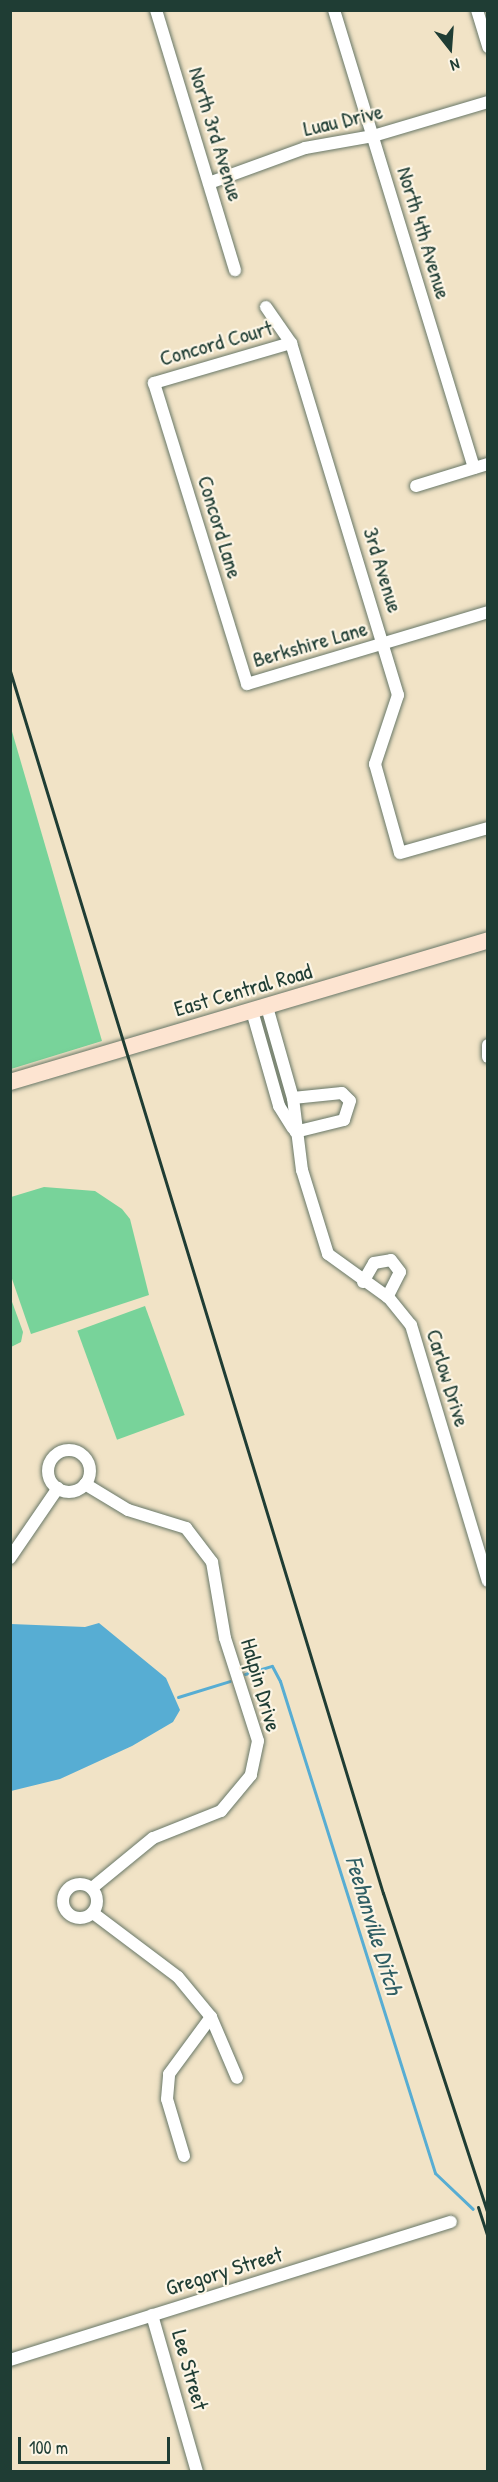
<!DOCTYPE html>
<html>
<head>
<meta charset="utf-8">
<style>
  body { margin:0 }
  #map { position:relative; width:498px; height:2482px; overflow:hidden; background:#f1e3c6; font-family:"Patrick Hand",sans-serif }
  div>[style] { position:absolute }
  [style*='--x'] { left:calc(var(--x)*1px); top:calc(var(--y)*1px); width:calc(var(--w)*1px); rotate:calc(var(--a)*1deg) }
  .green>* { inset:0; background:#78d39a; transform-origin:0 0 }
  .water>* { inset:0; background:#57add3 }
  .stream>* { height:3px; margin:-1.5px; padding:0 1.5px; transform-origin:1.5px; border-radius:1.5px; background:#57add3 }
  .roads { filter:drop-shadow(0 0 2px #687767) drop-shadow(0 0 2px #687767) }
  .minor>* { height:12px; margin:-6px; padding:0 6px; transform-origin:6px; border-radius:6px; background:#fff }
  .minor>.ring { margin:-6px; padding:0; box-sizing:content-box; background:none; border:12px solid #fff; border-radius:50% }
  .secondary>* { height:16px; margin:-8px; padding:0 8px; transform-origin:8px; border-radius:8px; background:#fde4d1 }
  .rail>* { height:3px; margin:-1.5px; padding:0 1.5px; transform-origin:1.5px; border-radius:1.5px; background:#1f3d34 }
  span { translate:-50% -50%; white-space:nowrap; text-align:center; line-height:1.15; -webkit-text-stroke:4.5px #fcf5e5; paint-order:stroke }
  .street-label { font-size:22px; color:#1f3d34 }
  .water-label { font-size:24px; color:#305f64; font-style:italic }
  .frame { position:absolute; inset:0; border:12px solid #1f3d34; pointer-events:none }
  .north { position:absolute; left:420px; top:18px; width:60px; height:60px; -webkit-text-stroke:4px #fcf5e5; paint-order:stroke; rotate:163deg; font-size:16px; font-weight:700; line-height:24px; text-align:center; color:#1f3d34 }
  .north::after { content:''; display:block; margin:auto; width:21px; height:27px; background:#1f3d34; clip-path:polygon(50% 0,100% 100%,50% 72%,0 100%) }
  .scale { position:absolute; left:18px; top:2437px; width:152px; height:27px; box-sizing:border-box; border:3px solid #1f3d34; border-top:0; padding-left:8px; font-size:18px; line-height:21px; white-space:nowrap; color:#1f3d34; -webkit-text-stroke:4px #fcf5e5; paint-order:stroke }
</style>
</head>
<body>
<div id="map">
  <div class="green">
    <div style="clip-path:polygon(11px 728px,102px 1041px,11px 1069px,10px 1069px)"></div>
    <div style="clip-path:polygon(44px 1187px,95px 1191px,122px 1209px,130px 1219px,149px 1295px,31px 1334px,11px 1276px,11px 1197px)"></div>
    <div style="clip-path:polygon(11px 1299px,23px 1332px,21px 1342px,11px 1347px)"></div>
    <div style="left:145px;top:1306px;width:116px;height:72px;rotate:70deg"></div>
  </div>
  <div class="water">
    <div style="clip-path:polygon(99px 1623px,166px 1678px,180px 1710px,173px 1722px,132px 1746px,60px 1779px,11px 1791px,11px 1624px,85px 1627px)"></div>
  </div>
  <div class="stream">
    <div style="--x:245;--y:1674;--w:28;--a:-17"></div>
    <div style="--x:272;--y:1666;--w:17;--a:62"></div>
    <div style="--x:280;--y:1681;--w:516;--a:72.51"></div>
    <div style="--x:435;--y:2173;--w:52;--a:43.5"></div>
    <div style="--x:178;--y:1697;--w:54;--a:-17.1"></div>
  </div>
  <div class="roads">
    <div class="minor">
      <div style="--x:156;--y:10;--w:272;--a:73.1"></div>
      <div style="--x:334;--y:10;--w:479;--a:73"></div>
      <div style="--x:477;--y:10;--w:39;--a:73"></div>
      <div style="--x:209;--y:183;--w:102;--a:-20"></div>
      <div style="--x:305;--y:148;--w:69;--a:-10"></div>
      <div style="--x:373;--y:136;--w:120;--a:-16.5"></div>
      <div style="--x:266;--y:307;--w:44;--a:55.2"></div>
      <div style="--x:291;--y:343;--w:368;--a:73.1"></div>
      <div style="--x:398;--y:695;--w:73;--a:108.4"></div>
      <div style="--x:375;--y:764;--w:92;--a:74.3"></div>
      <div style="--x:400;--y:853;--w:91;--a:-15.9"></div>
      <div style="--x:291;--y:343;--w:143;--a:163.7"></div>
      <div style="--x:154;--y:383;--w:315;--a:72.8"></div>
      <div style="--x:247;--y:684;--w:252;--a:-16.6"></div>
      <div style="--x:416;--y:486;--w:75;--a:-17"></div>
      <div style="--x:267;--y:1007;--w:95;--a:74.1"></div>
      <div style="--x:293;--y:1098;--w:73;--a:82.9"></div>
      <div style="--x:302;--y:1170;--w:88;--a:72.8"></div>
      <div style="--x:328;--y:1254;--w:75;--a:35.8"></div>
      <div style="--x:389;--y:1298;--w:35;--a:51"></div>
      <div style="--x:411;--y:1325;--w:267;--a:73.3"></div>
      <div style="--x:252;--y:1011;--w:99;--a:74.1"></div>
      <div style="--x:279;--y:1106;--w:26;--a:58"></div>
      <div style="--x:488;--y:1045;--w:12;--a:90"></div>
      <div style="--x:293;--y:1098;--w:49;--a:-5.8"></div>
      <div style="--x:342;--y:1093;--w:11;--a:45"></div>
      <div style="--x:350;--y:1101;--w:20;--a:108"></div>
      <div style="--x:344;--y:1120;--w:50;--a:166.2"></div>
      <div style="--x:363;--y:1282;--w:22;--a:-60"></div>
      <div style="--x:374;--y:1263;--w:17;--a:-10"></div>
      <div style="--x:391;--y:1260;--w:15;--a:53"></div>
      <div style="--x:400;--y:1272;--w:28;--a:117"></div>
      <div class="ring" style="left:48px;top:1450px;width:30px;height:30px"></div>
      <div style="--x:85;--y:1484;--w:50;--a:31.2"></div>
      <div style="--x:128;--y:1510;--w:61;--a:17.2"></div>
      <div style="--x:186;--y:1528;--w:43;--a:52.6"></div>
      <div style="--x:212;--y:1562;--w:77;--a:80.3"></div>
      <div style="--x:225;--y:1638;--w:108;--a:72.2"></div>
      <div style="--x:258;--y:1741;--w:35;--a:102"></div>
      <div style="--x:251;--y:1775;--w:47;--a:129.8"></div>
      <div style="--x:221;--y:1811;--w:73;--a:158.3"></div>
      <div style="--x:153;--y:1838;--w:79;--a:140.7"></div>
      <div style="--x:10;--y:1558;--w:85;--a:-55.6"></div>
      <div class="ring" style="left:63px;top:1884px;width:22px;height:22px"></div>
      <div style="--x:93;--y:1913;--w:106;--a:37"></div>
      <div style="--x:178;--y:1977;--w:52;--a:50.5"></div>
      <div style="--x:211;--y:2017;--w:66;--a:66.9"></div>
      <div style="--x:184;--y:2156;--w:59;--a:-106.6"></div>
      <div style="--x:167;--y:2099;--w:25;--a:-85"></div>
      <div style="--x:169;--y:2074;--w:71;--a:-53.6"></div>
      <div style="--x:152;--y:2315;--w:163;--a:74"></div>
      <div style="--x:10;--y:2360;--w:462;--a:-17.4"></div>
    </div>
    <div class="secondary">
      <div style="--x:10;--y:1082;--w:499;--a:-16.5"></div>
    </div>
  </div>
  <div class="rail">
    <div style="--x:10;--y:671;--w:1278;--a:73.03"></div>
    <div style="--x:383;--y:1893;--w:339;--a:71.9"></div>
    <div style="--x:478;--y:2207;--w:33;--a:72"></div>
  </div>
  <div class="street-label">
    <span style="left:343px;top:120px;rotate:-13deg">Luau Drive</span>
    <span style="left:216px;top:134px;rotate:73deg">North 3rd Avenue</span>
    <span style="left:424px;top:233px;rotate:73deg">North 4th Avenue</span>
    <span style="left:216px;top:343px;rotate:-16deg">Concord Court</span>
    <span style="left:220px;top:527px;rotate:73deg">Concord Lane</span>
    <span style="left:383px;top:570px;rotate:73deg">3rd Avenue</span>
    <span style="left:310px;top:644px;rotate:-16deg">Berkshire Lane</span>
    <span style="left:243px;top:990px;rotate:-16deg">East Central Road</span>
    <span style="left:448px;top:1378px;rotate:73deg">Carlow Drive</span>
    <span style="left:261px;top:1685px;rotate:74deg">Halpin Drive</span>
    <span style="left:224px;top:2271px;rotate:-17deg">Gregory Street</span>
    <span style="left:190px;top:2370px;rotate:74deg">Lee Street</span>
  </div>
  <div class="water-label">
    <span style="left:374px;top:1925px;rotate:73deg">Feehanville Ditch</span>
  </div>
  <div class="frame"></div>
  <div class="north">N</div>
  <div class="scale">100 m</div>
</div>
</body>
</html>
